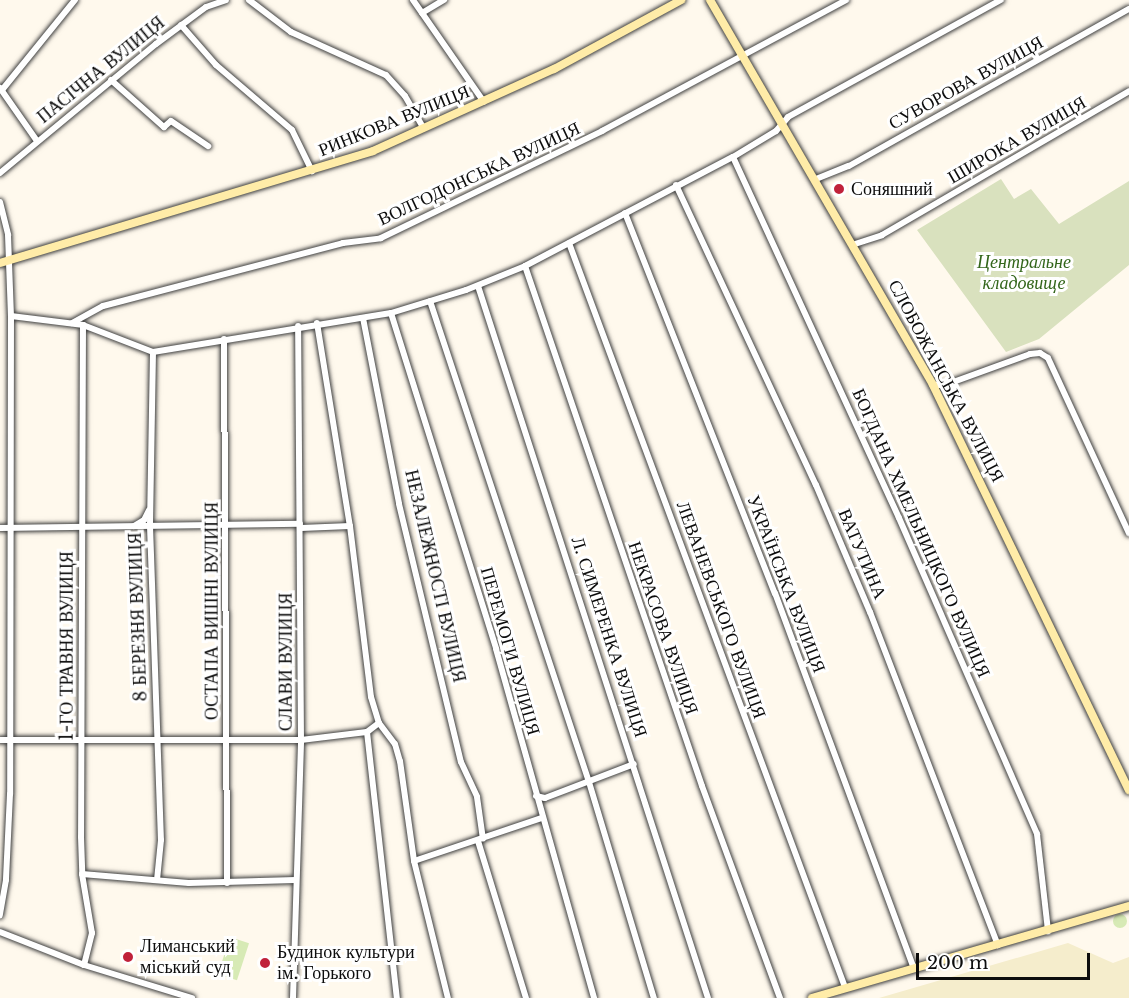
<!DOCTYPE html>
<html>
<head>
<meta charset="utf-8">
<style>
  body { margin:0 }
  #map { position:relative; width:1129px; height:998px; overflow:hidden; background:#fff9ed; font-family:"Libre Baskerville",serif }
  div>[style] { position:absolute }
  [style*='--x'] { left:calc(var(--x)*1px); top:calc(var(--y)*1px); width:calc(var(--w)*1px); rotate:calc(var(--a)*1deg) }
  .farmland>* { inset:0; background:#f5edcc }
  .green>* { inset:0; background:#d7eab5; transform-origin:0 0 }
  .round { border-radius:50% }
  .cemetery>* { inset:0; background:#d9e1be }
  .roads { filter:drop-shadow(0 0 2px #404040) drop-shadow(0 0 2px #404040) }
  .street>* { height:6px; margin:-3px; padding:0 3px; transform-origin:3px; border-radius:3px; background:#fff }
  .secondary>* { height:8px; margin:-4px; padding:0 4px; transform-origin:4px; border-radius:4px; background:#ffeca8 }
  .dots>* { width:16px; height:16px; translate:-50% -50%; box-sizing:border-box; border:3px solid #fff; border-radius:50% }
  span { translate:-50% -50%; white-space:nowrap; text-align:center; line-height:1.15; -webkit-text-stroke:6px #fff; paint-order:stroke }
  .street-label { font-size:18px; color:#0d0d0d }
  .poi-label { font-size:18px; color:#0d0d0d }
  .left { translate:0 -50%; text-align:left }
  .park-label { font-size:18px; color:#33661b; font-style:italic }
  .scale { position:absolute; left:916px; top:953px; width:174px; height:27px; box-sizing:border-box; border:3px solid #0d0d0d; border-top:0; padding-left:8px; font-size:18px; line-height:21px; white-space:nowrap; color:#0d0d0d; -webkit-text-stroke:4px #fff; paint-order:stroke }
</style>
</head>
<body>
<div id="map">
  <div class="farmland">
    <div style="clip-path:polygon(1068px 943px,1113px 963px,1129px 957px,1129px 998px,879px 998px)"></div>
  </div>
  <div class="green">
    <div class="round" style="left:1113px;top:914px;width:14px;height:14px"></div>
    <div style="left:230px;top:937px;width:20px;height:39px;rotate:18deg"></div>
  </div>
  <div class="cemetery">
    <div style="clip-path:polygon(1001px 179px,1014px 199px,1031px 189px,1059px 224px,1129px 181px,1129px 265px,1039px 339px,1006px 352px,917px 230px)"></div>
  </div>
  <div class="roads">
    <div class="street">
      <div style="--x:249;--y:0;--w:53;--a:37.3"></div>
      <div style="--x:291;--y:32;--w:104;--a:24.4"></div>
      <div style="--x:386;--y:75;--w:28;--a:48"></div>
      <div style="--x:405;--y:96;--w:36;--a:60"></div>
      <div style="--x:413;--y:0;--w:124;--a:55.2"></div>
      <div style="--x:422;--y:13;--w:26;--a:-31"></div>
      <div style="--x:181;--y:25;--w:53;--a:48.8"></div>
      <div style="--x:216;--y:65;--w:100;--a:40.5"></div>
      <div style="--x:292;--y:130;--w:46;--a:64"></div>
      <div style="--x:111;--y:80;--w:71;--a:41.6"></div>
      <div style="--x:164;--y:127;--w:9;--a:-41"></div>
      <div style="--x:171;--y:121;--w:45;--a:34"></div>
      <div style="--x:0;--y:88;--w:65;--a:55.1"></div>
      <div style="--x:2;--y:90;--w:116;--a:-51"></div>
      <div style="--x:733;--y:157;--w:397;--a:65.3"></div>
      <div style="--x:899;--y:518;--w:345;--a:66.4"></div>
      <div style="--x:1037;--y:834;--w:98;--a:83.5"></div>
      <div style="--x:0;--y:173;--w:202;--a:-39.6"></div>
      <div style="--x:156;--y:44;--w:62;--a:-36.5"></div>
      <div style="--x:206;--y:7;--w:21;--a:-19"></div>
      <div style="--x:816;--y:179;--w:35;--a:-22"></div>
      <div style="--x:849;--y:166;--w:321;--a:-29.3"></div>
      <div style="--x:676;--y:185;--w:331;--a:65"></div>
      <div style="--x:816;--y:485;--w:138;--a:67"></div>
      <div style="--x:870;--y:612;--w:357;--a:69"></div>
      <div style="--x:0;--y:202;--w:34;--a:76"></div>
      <div style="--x:8;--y:235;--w:81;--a:87.9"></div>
      <div style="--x:11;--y:316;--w:478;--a:90.1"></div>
      <div style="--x:10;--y:794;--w:86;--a:92.7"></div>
      <div style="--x:6;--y:880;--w:36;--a:100"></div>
      <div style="--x:625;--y:213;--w:409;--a:68.5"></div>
      <div style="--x:775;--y:593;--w:400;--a:69.7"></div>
      <div style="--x:569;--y:243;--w:794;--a:69.65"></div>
      <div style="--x:855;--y:244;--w:28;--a:-18"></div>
      <div style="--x:882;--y:235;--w:286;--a:-30.2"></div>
      <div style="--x:525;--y:266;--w:549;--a:71.2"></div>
      <div style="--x:702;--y:786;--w:226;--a:69.8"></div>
      <div style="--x:478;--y:286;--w:748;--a:72.1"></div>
      <div style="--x:430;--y:301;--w:507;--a:71.71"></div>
      <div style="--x:589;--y:782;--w:226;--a:73.3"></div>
      <div style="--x:391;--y:313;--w:352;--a:72.6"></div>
      <div style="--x:496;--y:649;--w:362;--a:74.3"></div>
      <div style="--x:11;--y:316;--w:73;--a:7.1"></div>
      <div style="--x:83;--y:325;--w:75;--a:21.1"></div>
      <div style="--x:153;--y:352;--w:241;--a:-9.3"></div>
      <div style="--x:391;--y:313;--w:78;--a:-17"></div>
      <div style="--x:466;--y:290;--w:64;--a:-22.1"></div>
      <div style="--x:525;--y:266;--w:235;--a:-27.7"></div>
      <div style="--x:733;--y:157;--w:50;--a:-31.2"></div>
      <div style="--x:776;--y:131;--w:18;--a:-49"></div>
      <div style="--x:788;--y:117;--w:243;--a:-28.8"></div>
      <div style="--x:363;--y:318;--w:189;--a:79"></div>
      <div style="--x:399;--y:504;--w:265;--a:76.5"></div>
      <div style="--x:461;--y:762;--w:38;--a:65"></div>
      <div style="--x:477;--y:797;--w:42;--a:81.9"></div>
      <div style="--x:72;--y:323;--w:35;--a:-29"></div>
      <div style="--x:103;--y:306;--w:248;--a:-14.7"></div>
      <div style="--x:343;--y:243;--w:38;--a:-7"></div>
      <div style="--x:381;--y:238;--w:246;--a:-25.8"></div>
      <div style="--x:602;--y:131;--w:277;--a:-28.2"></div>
      <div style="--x:317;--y:323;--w:206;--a:80.8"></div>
      <div style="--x:350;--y:526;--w:172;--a:83"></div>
      <div style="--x:371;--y:697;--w:27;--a:73"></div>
      <div style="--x:379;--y:723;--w:26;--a:53"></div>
      <div style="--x:395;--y:744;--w:18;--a:74"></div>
      <div style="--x:400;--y:761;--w:101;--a:82"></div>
      <div style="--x:414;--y:861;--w:141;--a:76.1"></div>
      <div style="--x:83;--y:325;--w:512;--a:90.22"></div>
      <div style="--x:81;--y:837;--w:37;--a:88"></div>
      <div style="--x:82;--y:874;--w:60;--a:80.4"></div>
      <div style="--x:92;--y:933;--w:33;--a:104"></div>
      <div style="--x:224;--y:339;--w:544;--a:89.68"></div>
      <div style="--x:153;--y:352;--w:174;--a:91"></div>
      <div style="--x:150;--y:526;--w:314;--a:88"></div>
      <div style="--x:161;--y:840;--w:40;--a:95.7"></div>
      <div style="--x:933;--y:385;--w:12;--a:0"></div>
      <div style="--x:945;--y:385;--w:90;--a:-20"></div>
      <div style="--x:1030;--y:354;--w:10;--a:-6"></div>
      <div style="--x:1040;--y:353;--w:9;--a:32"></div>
      <div style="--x:1048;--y:358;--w:193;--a:65.2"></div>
      <div style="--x:134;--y:526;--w:12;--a:-31"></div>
      <div style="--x:144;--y:520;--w:11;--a:-63"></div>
      <div style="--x:0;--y:528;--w:300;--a:-0.8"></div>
      <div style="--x:301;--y:528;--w:49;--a:-2.3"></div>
      <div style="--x:367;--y:732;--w:268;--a:83.6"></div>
      <div style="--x:0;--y:740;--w:301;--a:0"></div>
      <div style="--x:301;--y:740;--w:66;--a:-6.9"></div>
      <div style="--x:367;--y:732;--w:15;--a:-37"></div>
      <div style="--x:536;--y:796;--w:9;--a:13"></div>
      <div style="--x:545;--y:798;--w:95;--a:-20.9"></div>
      <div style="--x:478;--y:841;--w:164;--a:73"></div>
      <div style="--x:414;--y:861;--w:135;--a:-18.6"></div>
      <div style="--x:82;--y:874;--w:107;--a:4.8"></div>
      <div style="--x:189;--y:883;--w:106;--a:-1.6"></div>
      <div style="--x:0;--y:932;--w:90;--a:21.4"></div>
      <div style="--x:84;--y:965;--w:113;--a:17"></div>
      <div style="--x:293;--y:998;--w:258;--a:-88.2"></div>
      <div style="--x:301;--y:740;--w:414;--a:-90.4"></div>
    </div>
    <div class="secondary">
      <div style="--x:710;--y:0;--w:445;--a:59.9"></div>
      <div style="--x:933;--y:385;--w:450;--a:64.2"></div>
      <div style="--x:0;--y:263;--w:389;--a:-16.7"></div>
      <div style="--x:373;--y:151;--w:199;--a:-24.4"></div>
      <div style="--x:554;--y:69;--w:145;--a:-28.5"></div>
      <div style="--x:812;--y:998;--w:330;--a:-16.2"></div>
    </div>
  </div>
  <div class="dots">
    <div style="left:839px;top:189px;background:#c0213a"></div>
    <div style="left:128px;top:957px;background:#c0213a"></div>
    <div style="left:265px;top:963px;background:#c0213a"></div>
  </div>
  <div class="street-label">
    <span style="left:101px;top:70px;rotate:-39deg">ПАСІЧНА ВУЛИЦЯ</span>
    <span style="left:966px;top:83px;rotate:-29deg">СУВОРОВА ВУЛИЦЯ</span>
    <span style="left:394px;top:121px;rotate:-22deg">РИНКОВА ВУЛИЦЯ</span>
    <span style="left:1017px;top:140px;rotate:-30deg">ШИРОКА ВУЛИЦЯ</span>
    <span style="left:479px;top:174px;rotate:-25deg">ВОЛГОДОНСЬКА ВУЛИЦЯ</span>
    <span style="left:946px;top:381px;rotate:62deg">СЛОБОЖАНСЬКА ВУЛИЦЯ</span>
    <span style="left:921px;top:533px;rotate:66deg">БОГДАНА ХМЕЛЬНИЦКОГО ВУЛИЦЯ</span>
    <span style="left:862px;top:554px;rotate:67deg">ВАТУТИНА</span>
    <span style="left:435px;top:576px;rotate:77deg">НЕЗАЛЕЖНОСТІ ВУЛИЦЯ</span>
    <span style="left:786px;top:584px;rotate:69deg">УКРАЇНСЬКА ВУЛИЦЯ</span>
    <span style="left:721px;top:610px;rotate:70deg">ЛЕВАНЕВСЬКОГО ВУЛИЦЯ</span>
    <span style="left:212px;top:611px;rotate:-90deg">ОСТАПА ВИШНІ ВУЛИЦЯ</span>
    <span style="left:138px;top:617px;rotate:-92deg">8 БЕРЕЗНЯ ВУЛИЦЯ</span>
    <span style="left:663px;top:628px;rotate:71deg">НЕКРАСОВА ВУЛИЦЯ</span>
    <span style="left:609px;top:637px;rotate:72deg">Л. СИМЕРЕНКА ВУЛИЦЯ</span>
    <span style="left:67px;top:646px;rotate:-90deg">1-ГО ТРАВНЯ ВУЛИЦЯ</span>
    <span style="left:510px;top:651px;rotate:74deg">ПЕРЕМОГИ ВУЛИЦЯ</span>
    <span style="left:286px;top:662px;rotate:-90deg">СЛАВИ ВУЛИЦЯ</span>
  </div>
  <div class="poi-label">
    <span class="left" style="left:851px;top:189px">Соняшний</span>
    <span class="left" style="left:140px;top:957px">Лиманський<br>міський суд</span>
    <span class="left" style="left:277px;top:963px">Будинок культури<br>ім. Горького</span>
  </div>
  <div class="park-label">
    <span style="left:1024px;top:273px">Центральне<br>кладовище</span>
  </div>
  <div class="scale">200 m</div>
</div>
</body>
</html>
